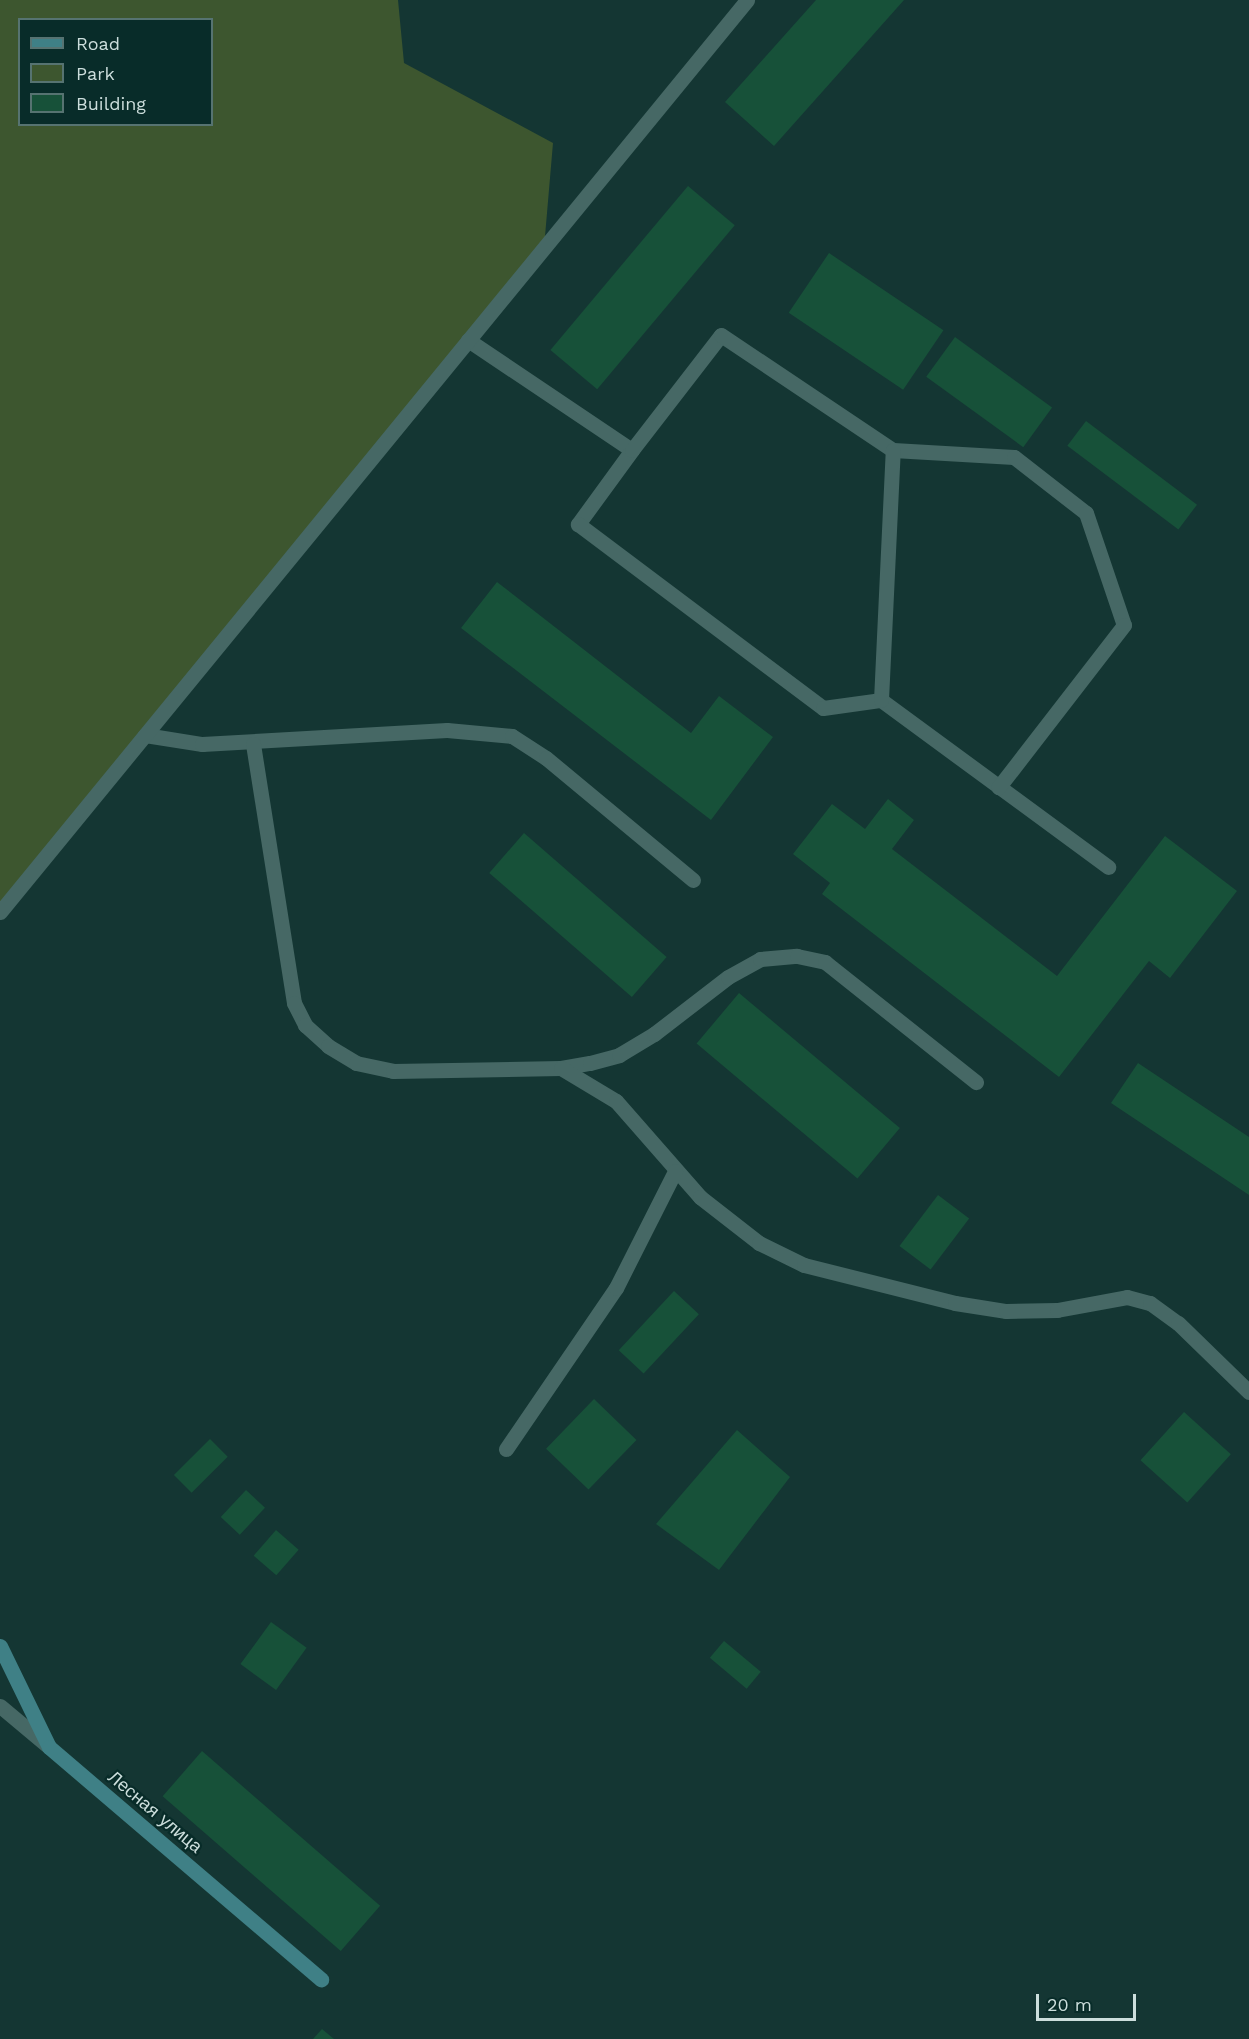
<!DOCTYPE html>
<html>
<head>
<meta charset="utf-8">
<style>
  body { margin:0 }
  #map { position:relative; width:1249px; height:2039px; overflow:hidden; background:#143633; font-family:"Work Sans",sans-serif }
  div>[style] { position:absolute }
  [style*='--x'] { left:calc(var(--x)*1px); top:calc(var(--y)*1px); width:calc(var(--w)*1px); rotate:calc(var(--a)*1deg) }
  .green>* { inset:0; background:#3d562f }
  .building>* { inset:0; background:#175139; transform-origin:0 0 }
  .lane>* { height:15px; margin:-7.5px; padding:0 7.5px; transform-origin:7.5px; border-radius:7.5px; background:#466865 }
  .street>* { height:15px; margin:-7.5px; padding:0 7.5px; transform-origin:7.5px; border-radius:7.5px; background:#466865 }
  .secondary>* { height:15px; margin:-7.5px; padding:0 7.5px; transform-origin:7.5px; border-radius:7.5px; background:#3f8086 }
  span { translate:-50% -50%; white-space:nowrap; text-align:center; line-height:1.15; -webkit-text-stroke:4.5px #082c29; paint-order:stroke }
  .street-label { font-size:18px; color:#ccdedc }
  .legend { position:absolute; left:18px; top:18px; width:195px; height:108px; box-sizing:border-box; background:#082c29; border:2px solid #567371; margin:0; padding:8px 10px; list-style:none; font-size:18px; color:#ccdedc }
  .legend li { display:flex; align-items:center; gap:12px; height:30px }
  .legend b { width:30px; border:2px solid #567371 }
  .scale { position:absolute; left:1036px; top:1994px; width:100px; height:27px; box-sizing:border-box; border:3px solid #ccdedc; border-top:0; padding-left:8px; font-size:18px; line-height:21px; white-space:nowrap; color:#ccdedc; -webkit-text-stroke:4px #082c29; paint-order:stroke }
</style>
</head>
<body>
<div id="map">
  <div class="green">
    <div style="clip-path:polygon(evenodd,0 0,398px 0,404px 63px,553px 143px,544px 248px,0 912px,0 0,20px 20px,212px 20px,212px 124px,20px 124px,20px 20px)"></div>
  </div>
  <div class="building">
    <div style="clip-path:polygon(816px 0,904px 0,774px 146px,725px 102px)"></div>
    <div style="left:688px;top:186px;width:61px;height:214px;rotate:40deg"></div>
    <div style="left:829px;top:253px;width:138px;height:72px;rotate:34deg"></div>
    <div style="left:955px;top:337px;width:120px;height:49px;rotate:36deg"></div>
    <div style="left:1086px;top:421px;width:139px;height:31px;rotate:37deg"></div>
    <div style="clip-path:polygon(497px 582px,691px 733px,719px 696px,773px 737px,711px 820px,461px 628px)"></div>
    <div style="clip-path:polygon(888px 799px,914px 820px,892px 849px,1057px 976px,1165px 836px,1237px 891px,1170px 978px,1149px 961px,1059px 1077px,822px 894px,830px 883px,793px 854px,832px 804px,865px 829px)"></div>
    <div style="left:524px;top:833px;width:189px;height:53px;rotate:41deg"></div>
    <div style="left:739px;top:993px;width:210px;height:66px;rotate:40deg"></div>
    <div style="clip-path:polygon(1138px 1063px,1249px 1137px,1249px 1195px,1111px 1103px)"></div>
    <div style="left:938px;top:1195px;width:39px;height:64px;rotate:37deg"></div>
    <div style="left:674px;top:1291px;width:34px;height:81px;rotate:43deg"></div>
    <div style="left:594px;top:1399px;width:59px;height:69px;rotate:44deg"></div>
    <div style="left:1184px;top:1412px;width:63px;height:65px;rotate:42deg"></div>
    <div style="clip-path:polygon(737px 1430px,790px 1477px,719px 1570px,656px 1524px)"></div>
    <div style="left:210px;top:1439px;width:25px;height:51px;rotate:45deg"></div>
    <div style="left:246px;top:1490px;width:26px;height:37px;rotate:43deg"></div>
    <div style="left:276px;top:1530px;width:30px;height:34px;rotate:41deg"></div>
    <div style="left:271px;top:1622px;width:44px;height:52px;rotate:36deg"></div>
    <div style="left:724px;top:1641px;width:48px;height:22px;rotate:40deg"></div>
    <div style="left:202px;top:1751px;width:236px;height:60px;rotate:41deg"></div>
    <div style="clip-path:polygon(322px 2029px,334px 2039px,313px 2039px)"></div>
  </div>
  <div class="lane">
    <div style="--x:468;--y:340;--w:197;--a:33.9"></div>
    <div style="--x:632;--y:450;--w:92;--a:126.1"></div>
    <div style="--x:578;--y:524;--w:306;--a:36.9"></div>
    <div style="--x:823;--y:708;--w:59;--a:-7.9"></div>
    <div style="--x:881;--y:700;--w:282;--a:36.3"></div>
    <div style="--x:632;--y:450;--w:145;--a:-52.3"></div>
    <div style="--x:721;--y:335;--w:207;--a:33.8"></div>
    <div style="--x:893;--y:450;--w:121;--a:3.3"></div>
    <div style="--x:1014;--y:457;--w:91;--a:37.9"></div>
    <div style="--x:1086;--y:513;--w:118;--a:71.3"></div>
    <div style="--x:1124;--y:625;--w:205;--a:127.7"></div>
    <div style="--x:881;--y:700;--w:250;--a:-87.3"></div>
    <div style="--x:145;--y:735;--w:58;--a:9"></div>
    <div style="--x:202;--y:744;--w:245;--a:-3.3"></div>
    <div style="--x:447;--y:730;--w:65;--a:5.3"></div>
    <div style="--x:512;--y:736;--w:40;--a:32.9"></div>
    <div style="--x:546;--y:758;--w:191;--a:39.7"></div>
    <div style="--x:253;--y:744;--w:262;--a:81"></div>
    <div style="--x:294;--y:1003;--w:25;--a:63"></div>
    <div style="--x:305;--y:1025;--w:31;--a:42"></div>
    <div style="--x:328;--y:1046;--w:33;--a:31"></div>
    <div style="--x:356;--y:1063;--w:38;--a:12"></div>
    <div style="--x:393;--y:1071;--w:168;--a:-1"></div>
    <div style="--x:561;--y:1068;--w:29;--a:-10"></div>
    <div style="--x:590;--y:1063;--w:30;--a:-15"></div>
    <div style="--x:619;--y:1055;--w:41;--a:-31"></div>
    <div style="--x:654;--y:1034;--w:93;--a:-37.6"></div>
    <div style="--x:728;--y:977;--w:37;--a:-29"></div>
    <div style="--x:760;--y:959;--w:37;--a:-5"></div>
    <div style="--x:797;--y:956;--w:29;--a:12"></div>
    <div style="--x:825;--y:962;--w:193;--a:38.5"></div>
    <div style="--x:561;--y:1068;--w:64;--a:31"></div>
    <div style="--x:616;--y:1101;--w:128;--a:48.8"></div>
    <div style="--x:700;--y:1197;--w:75;--a:37.9"></div>
    <div style="--x:759;--y:1243;--w:50;--a:26.1"></div>
    <div style="--x:804;--y:1265;--w:156;--a:14.1"></div>
    <div style="--x:955;--y:1303;--w:52;--a:8.9"></div>
    <div style="--x:1006;--y:1311;--w:51;--a:-1.1"></div>
    <div style="--x:1057;--y:1310;--w:71;--a:-10.5"></div>
    <div style="--x:1127;--y:1297;--w:24;--a:15"></div>
    <div style="--x:1150;--y:1303;--w:34;--a:36"></div>
    <div style="--x:1178;--y:1323;--w:99;--a:44.2"></div>
    <div style="--x:506;--y:1449;--w:195;--a:-55.7"></div>
    <div style="--x:616;--y:1288;--w:131;--a:-63.2"></div>
    <div style="--x:0;--y:1706;--w:64;--a:39.9"></div>
  </div>
  <div class="street">
    <div style="--x:0;--y:912;--w:1179;--a:-50.68"></div>
  </div>
  <div class="secondary">
    <div style="--x:0;--y:1646;--w:112;--a:64.1"></div>
    <div style="--x:49;--y:1747;--w:358;--a:40.5"></div>
  </div>
  <div class="street-label">
    <span style="left:155px;top:1812px;rotate:40deg">Лесная улица</span>
  </div>
  <ul class="legend">
  <li><b style="height:8px;background:#3f8086"></b>Road</li>
  <li><b style="height:16px;background:#3d562f"></b>Park</li>
  <li><b style="height:16px;background:#175139"></b>Building</li>
  </ul>
  <div class="scale">20 m</div>
</div>
</body>
</html>
